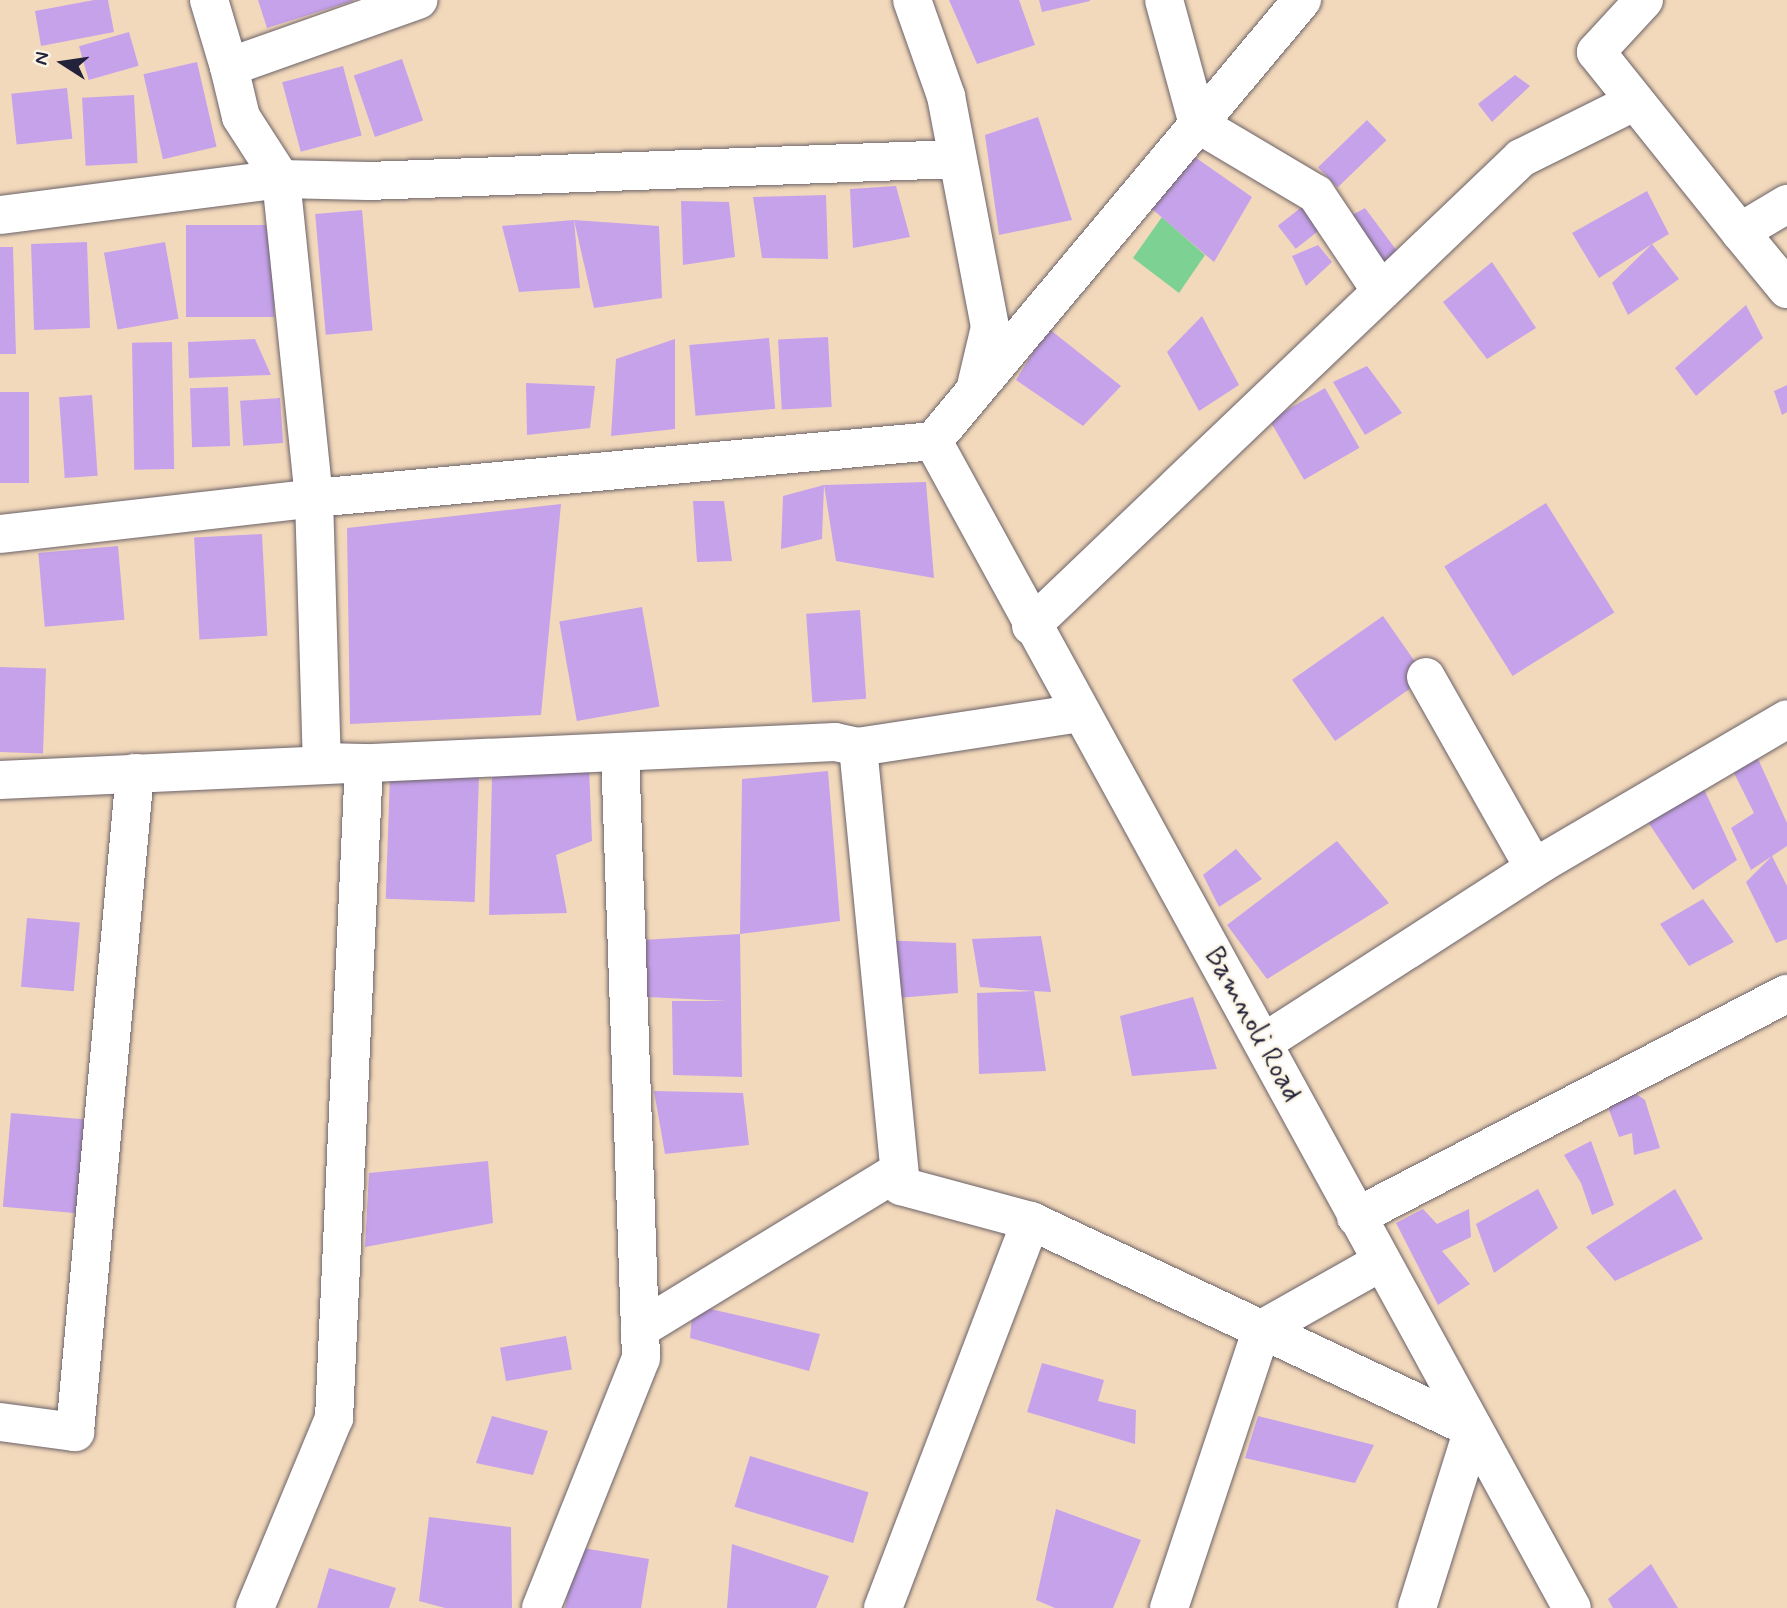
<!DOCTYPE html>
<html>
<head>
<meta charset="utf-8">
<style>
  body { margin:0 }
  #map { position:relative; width:1787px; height:1608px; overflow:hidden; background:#f3d9bb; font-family:Mynerve,sans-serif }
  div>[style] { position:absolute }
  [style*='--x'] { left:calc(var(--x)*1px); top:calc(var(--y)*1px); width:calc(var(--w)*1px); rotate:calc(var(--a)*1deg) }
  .green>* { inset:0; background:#7dd193 }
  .building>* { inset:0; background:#c6a2eb; transform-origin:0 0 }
  .roads { filter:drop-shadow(0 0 2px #6b6268) drop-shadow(0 0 2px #6b6268) }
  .minor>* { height:38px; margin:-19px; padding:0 19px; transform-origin:19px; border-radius:19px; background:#fff }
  span { translate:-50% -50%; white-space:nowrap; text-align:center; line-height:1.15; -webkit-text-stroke:5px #fcf5e5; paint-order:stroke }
  .street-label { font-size:28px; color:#22223b }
  .north { position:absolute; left:28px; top:28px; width:70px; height:70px; -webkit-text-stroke:5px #fcf5e5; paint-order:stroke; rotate:282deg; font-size:19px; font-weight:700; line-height:28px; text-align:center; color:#22223b }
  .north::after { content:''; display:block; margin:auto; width:24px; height:32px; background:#22223b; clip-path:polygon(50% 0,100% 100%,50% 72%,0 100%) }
</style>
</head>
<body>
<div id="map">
  <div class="green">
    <div style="clip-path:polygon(1162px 217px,1205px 255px,1179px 293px,1133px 258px)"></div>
  </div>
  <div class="building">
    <div style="clip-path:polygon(94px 0,108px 0,114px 32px,41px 46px,35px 11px)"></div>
    <div style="clip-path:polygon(258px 0,353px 0,353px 1px,267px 28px)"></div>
    <div style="clip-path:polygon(949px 0,1019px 0,1035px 45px,977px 64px)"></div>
    <div style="clip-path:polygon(1039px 0,1090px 0,1090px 1px,1042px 12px)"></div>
    <div style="left:129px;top:32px;width:35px;height:52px;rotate:74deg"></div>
    <div style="left:402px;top:59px;width:65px;height:51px;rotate:71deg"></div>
    <div style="left:197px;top:62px;width:87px;height:55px;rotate:77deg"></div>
    <div style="left:343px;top:66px;width:72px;height:63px;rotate:75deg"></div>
    <div style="clip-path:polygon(1515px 75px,1530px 86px,1492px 122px,1478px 104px)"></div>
    <div style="left:67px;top:88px;width:51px;height:56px;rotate:84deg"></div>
    <div style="left:134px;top:95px;width:68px;height:52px;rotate:87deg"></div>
    <div style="clip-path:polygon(1038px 117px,1072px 220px,999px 235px,985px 135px)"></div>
    <div style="left:1367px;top:120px;width:28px;height:68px;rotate:46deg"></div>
    <div style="clip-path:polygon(1192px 155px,1252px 197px,1214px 262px,1152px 209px)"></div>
    <div style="clip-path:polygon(896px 186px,910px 237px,853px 248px,850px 189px)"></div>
    <div style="clip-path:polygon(1647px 191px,1669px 234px,1652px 244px,1679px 279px,1628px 315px,1612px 283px,1652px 244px,1599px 278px,1572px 233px)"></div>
    <div style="clip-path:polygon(826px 195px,828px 259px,762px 258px,753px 197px)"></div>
    <div style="clip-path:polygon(681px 201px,729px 202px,735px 257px,683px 265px)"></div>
    <div style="left:1307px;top:203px;width:29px;height:37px;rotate:52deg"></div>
    <div style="clip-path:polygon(1365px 208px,1397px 251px,1379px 265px,1343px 220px)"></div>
    <div style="left:362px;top:210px;width:121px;height:47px;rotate:85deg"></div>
    <div style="clip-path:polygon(574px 220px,580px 288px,519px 292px,502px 226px)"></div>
    <div style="clip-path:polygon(574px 220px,659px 226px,662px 298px,594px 308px)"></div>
    <div style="left:186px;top:225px;width:88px;height:92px"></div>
    <div style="left:87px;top:242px;width:86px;height:56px;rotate:88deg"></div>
    <div style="left:165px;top:242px;width:78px;height:62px;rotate:80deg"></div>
    <div style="clip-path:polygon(1318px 245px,1332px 262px,1306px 286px,1292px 256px)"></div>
    <div style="clip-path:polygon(0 247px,13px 247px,16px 354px,0 354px)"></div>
    <div style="clip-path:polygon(1492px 262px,1536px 328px,1487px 359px,1443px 302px)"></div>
    <div style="clip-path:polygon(1746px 305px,1763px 338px,1696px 396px,1675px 368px)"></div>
    <div style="clip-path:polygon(1202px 316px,1239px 385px,1199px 411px,1167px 352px)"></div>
    <div style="clip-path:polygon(1048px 328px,1121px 386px,1083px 426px,1016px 380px)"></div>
    <div style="left:828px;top:337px;width:70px;height:50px;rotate:87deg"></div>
    <div style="left:769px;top:338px;width:71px;height:80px;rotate:85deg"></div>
    <div style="clip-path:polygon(255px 339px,271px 375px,189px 378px,188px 342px)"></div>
    <div style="clip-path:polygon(675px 339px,675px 429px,611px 436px,616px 359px)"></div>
    <div style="left:172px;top:342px;width:127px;height:40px;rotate:89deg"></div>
    <div style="clip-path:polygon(1367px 366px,1402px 413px,1365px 435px,1333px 382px)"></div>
    <div style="clip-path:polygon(526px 383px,595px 386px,590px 428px,527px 435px)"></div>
    <div style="clip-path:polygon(1787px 385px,1787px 412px,1782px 415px,1774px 391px)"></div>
    <div style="left:228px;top:387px;width:59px;height:38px;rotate:88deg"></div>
    <div style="left:1325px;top:388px;width:69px;height:64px;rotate:60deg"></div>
    <div style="left:0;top:392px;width:29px;height:91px"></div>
    <div style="left:92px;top:395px;width:81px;height:33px;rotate:86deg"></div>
    <div style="left:280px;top:398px;width:45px;height:40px;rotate:86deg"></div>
    <div style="clip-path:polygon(926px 482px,934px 578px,836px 561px,824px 485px,822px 539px,781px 549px,783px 496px,824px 485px)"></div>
    <div style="clip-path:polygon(693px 501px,724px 501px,732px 561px,697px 562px)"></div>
    <div style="left:1546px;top:503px;width:129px;height:120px;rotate:58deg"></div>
    <div style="clip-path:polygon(561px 504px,541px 715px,350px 724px,347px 528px)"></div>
    <div style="left:262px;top:534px;width:102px;height:68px;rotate:87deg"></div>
    <div style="left:118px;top:546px;width:74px;height:80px;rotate:85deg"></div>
    <div style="left:642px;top:607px;width:101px;height:84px;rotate:80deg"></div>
    <div style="left:860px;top:610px;width:89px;height:54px;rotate:86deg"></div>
    <div style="left:1383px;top:616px;width:75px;height:111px;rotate:55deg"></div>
    <div style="left:0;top:667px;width:46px;height:85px;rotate:2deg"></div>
    <div style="clip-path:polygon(1754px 750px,1787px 823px,1787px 846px,1772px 856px,1787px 886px,1787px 939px,1776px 943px,1746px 882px,1772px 856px,1751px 870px,1731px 828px,1754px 813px,1725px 755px)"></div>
    <div style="clip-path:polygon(589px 767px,592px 841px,556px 855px,567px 913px,489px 915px,492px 774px)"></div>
    <div style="clip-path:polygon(828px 771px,840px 921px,740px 934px,742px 779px)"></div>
    <div style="clip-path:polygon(1696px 772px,1737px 860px,1693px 890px,1642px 813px)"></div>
    <div style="left:479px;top:777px;width:125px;height:89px;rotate:92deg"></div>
    <div style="clip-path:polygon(1337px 841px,1389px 903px,1267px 979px,1227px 925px)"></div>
    <div style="clip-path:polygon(1236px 849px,1262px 879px,1219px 907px,1203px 875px)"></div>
    <div style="clip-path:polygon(1703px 899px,1734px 942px,1689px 966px,1660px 924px)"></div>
    <div style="left:27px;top:918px;width:53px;height:69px;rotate:5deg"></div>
    <div style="clip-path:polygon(740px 934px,742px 1077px,673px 1075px,672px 1001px,727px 1001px,628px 996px,626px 941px)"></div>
    <div style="clip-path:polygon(1041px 936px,1051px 992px,1034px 991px,1046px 1071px,979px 1074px,977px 993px,1034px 991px,980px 987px,972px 939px)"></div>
    <div style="clip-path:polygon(877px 940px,956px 943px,958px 993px,898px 998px)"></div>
    <div style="clip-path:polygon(1193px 997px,1217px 1069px,1132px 1076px,1120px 1016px)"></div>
    <div style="clip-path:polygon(1629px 1089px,1645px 1100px,1660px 1148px,1634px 1155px,1632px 1133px,1619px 1137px,1608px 1107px)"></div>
    <div style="clip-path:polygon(654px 1091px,743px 1093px,749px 1145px,665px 1154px)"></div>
    <div style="left:11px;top:1113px;width:75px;height:94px;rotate:5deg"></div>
    <div style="clip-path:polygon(1591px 1141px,1614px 1205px,1592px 1215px,1581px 1183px,1564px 1155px)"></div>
    <div style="clip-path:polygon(488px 1161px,493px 1223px,365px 1247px,369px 1173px)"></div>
    <div style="clip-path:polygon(1538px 1189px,1558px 1228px,1494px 1273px,1476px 1224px)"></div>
    <div style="clip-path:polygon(1675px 1189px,1703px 1239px,1615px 1281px,1586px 1247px)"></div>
    <div style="clip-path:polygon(1423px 1209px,1437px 1224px,1469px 1209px,1471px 1237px,1442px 1251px,1470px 1284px,1438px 1305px,1396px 1223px)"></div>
    <div style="clip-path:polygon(693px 1305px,820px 1334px,809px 1371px,690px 1338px)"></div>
    <div style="left:566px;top:1336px;width:34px;height:67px;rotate:80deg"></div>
    <div style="clip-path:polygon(1042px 1363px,1104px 1380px,1098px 1401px,1136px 1410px,1135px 1444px,1027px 1412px)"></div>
    <div style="clip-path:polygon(492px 1416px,548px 1431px,533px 1475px,476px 1463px)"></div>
    <div style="clip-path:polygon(1258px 1416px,1374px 1445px,1355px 1483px,1245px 1458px)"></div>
    <div style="left:750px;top:1456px;width:124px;height:53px;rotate:17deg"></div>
    <div style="clip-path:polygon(1056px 1509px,1141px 1540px,1113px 1608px,1055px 1608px,1036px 1600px)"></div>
    <div style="clip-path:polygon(429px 1517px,511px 1527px,512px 1608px,445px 1608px,419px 1601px)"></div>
    <div style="clip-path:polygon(732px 1544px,829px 1576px,816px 1608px,727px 1608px)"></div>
    <div style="clip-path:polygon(577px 1547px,649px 1559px,641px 1608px,565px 1608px)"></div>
    <div style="clip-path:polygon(1651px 1564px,1678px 1608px,1613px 1608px,1608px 1599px)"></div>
    <div style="clip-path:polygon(329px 1568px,396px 1588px,389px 1608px,317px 1608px)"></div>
  </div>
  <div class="roads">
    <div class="minor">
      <div style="--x:209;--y:0;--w:70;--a:73.4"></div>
      <div style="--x:229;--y:67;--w:201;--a:-19.5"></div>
      <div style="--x:912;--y:0;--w:102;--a:70.5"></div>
      <div style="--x:946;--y:96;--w:235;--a:79.2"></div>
      <div style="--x:990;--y:327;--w:61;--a:103.3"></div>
      <div style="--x:1164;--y:0;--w:129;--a:74.7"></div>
      <div style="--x:1198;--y:124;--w:137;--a:30.7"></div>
      <div style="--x:1316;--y:194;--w:117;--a:56.2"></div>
      <div style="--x:1644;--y:0;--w:71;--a:132.7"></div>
      <div style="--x:1596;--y:52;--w:231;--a:51.3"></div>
      <div style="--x:1740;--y:232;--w:55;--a:-30.8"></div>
      <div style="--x:229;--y:67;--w:51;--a:76.5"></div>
      <div style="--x:241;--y:117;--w:74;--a:57.2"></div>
      <div style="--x:281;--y:179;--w:87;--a:1.3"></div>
      <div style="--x:368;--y:181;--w:590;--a:-2.14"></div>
      <div style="--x:0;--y:215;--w:283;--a:-7.3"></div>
      <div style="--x:281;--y:179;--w:321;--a:84.1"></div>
      <div style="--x:314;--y:498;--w:622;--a:-5.26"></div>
      <div style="--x:933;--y:441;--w:575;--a:-50.08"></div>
      <div style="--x:1740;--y:232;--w:74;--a:50.5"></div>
      <div style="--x:933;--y:441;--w:1330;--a:61.3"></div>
      <div style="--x:0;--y:534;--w:316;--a:-6.5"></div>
      <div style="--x:314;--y:498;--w:264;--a:88.3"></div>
      <div style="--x:322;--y:762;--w:42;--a:1.4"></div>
      <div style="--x:364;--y:763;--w:656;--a:92.62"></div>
      <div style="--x:334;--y:1418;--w:206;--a:112.6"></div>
      <div style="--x:1031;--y:626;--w:678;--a:-43.68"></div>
      <div style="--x:1521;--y:158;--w:126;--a:-26.4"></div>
      <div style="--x:1426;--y:677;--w:219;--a:60.5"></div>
      <div style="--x:858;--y:747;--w:224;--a:-8.7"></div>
      <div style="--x:0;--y:780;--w:836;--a:-2.61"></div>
      <div style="--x:835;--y:742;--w:24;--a:12"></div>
      <div style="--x:858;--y:747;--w:441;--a:84.4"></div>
      <div style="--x:901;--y:1186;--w:135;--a:15.1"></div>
      <div style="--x:1031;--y:1221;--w:488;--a:25.2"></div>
      <div style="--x:1473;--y:1429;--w:188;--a:107.4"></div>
      <div style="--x:1263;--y:1043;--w:332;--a:-32.8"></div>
      <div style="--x:1542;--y:863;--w:284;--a:-30.4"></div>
      <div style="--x:1356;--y:1217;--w:485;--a:-27.4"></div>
      <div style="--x:640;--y:1329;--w:303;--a:-31.4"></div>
      <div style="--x:0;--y:1422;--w:76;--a:7.6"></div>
      <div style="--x:75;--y:1432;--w:662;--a:-84.8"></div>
      <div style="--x:541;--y:1608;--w:269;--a:-68.2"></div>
      <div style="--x:641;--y:1358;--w:606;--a:-91.98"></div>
      <div style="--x:883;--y:1608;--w:414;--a:-69.1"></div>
      <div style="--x:1169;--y:1608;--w:294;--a:-71.6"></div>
      <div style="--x:1262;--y:1329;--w:137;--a:-29.4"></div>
    </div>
  </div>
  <div class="street-label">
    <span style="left:1252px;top:1025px;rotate:61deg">Bamnoli Road</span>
  </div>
  <div class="north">N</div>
</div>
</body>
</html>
